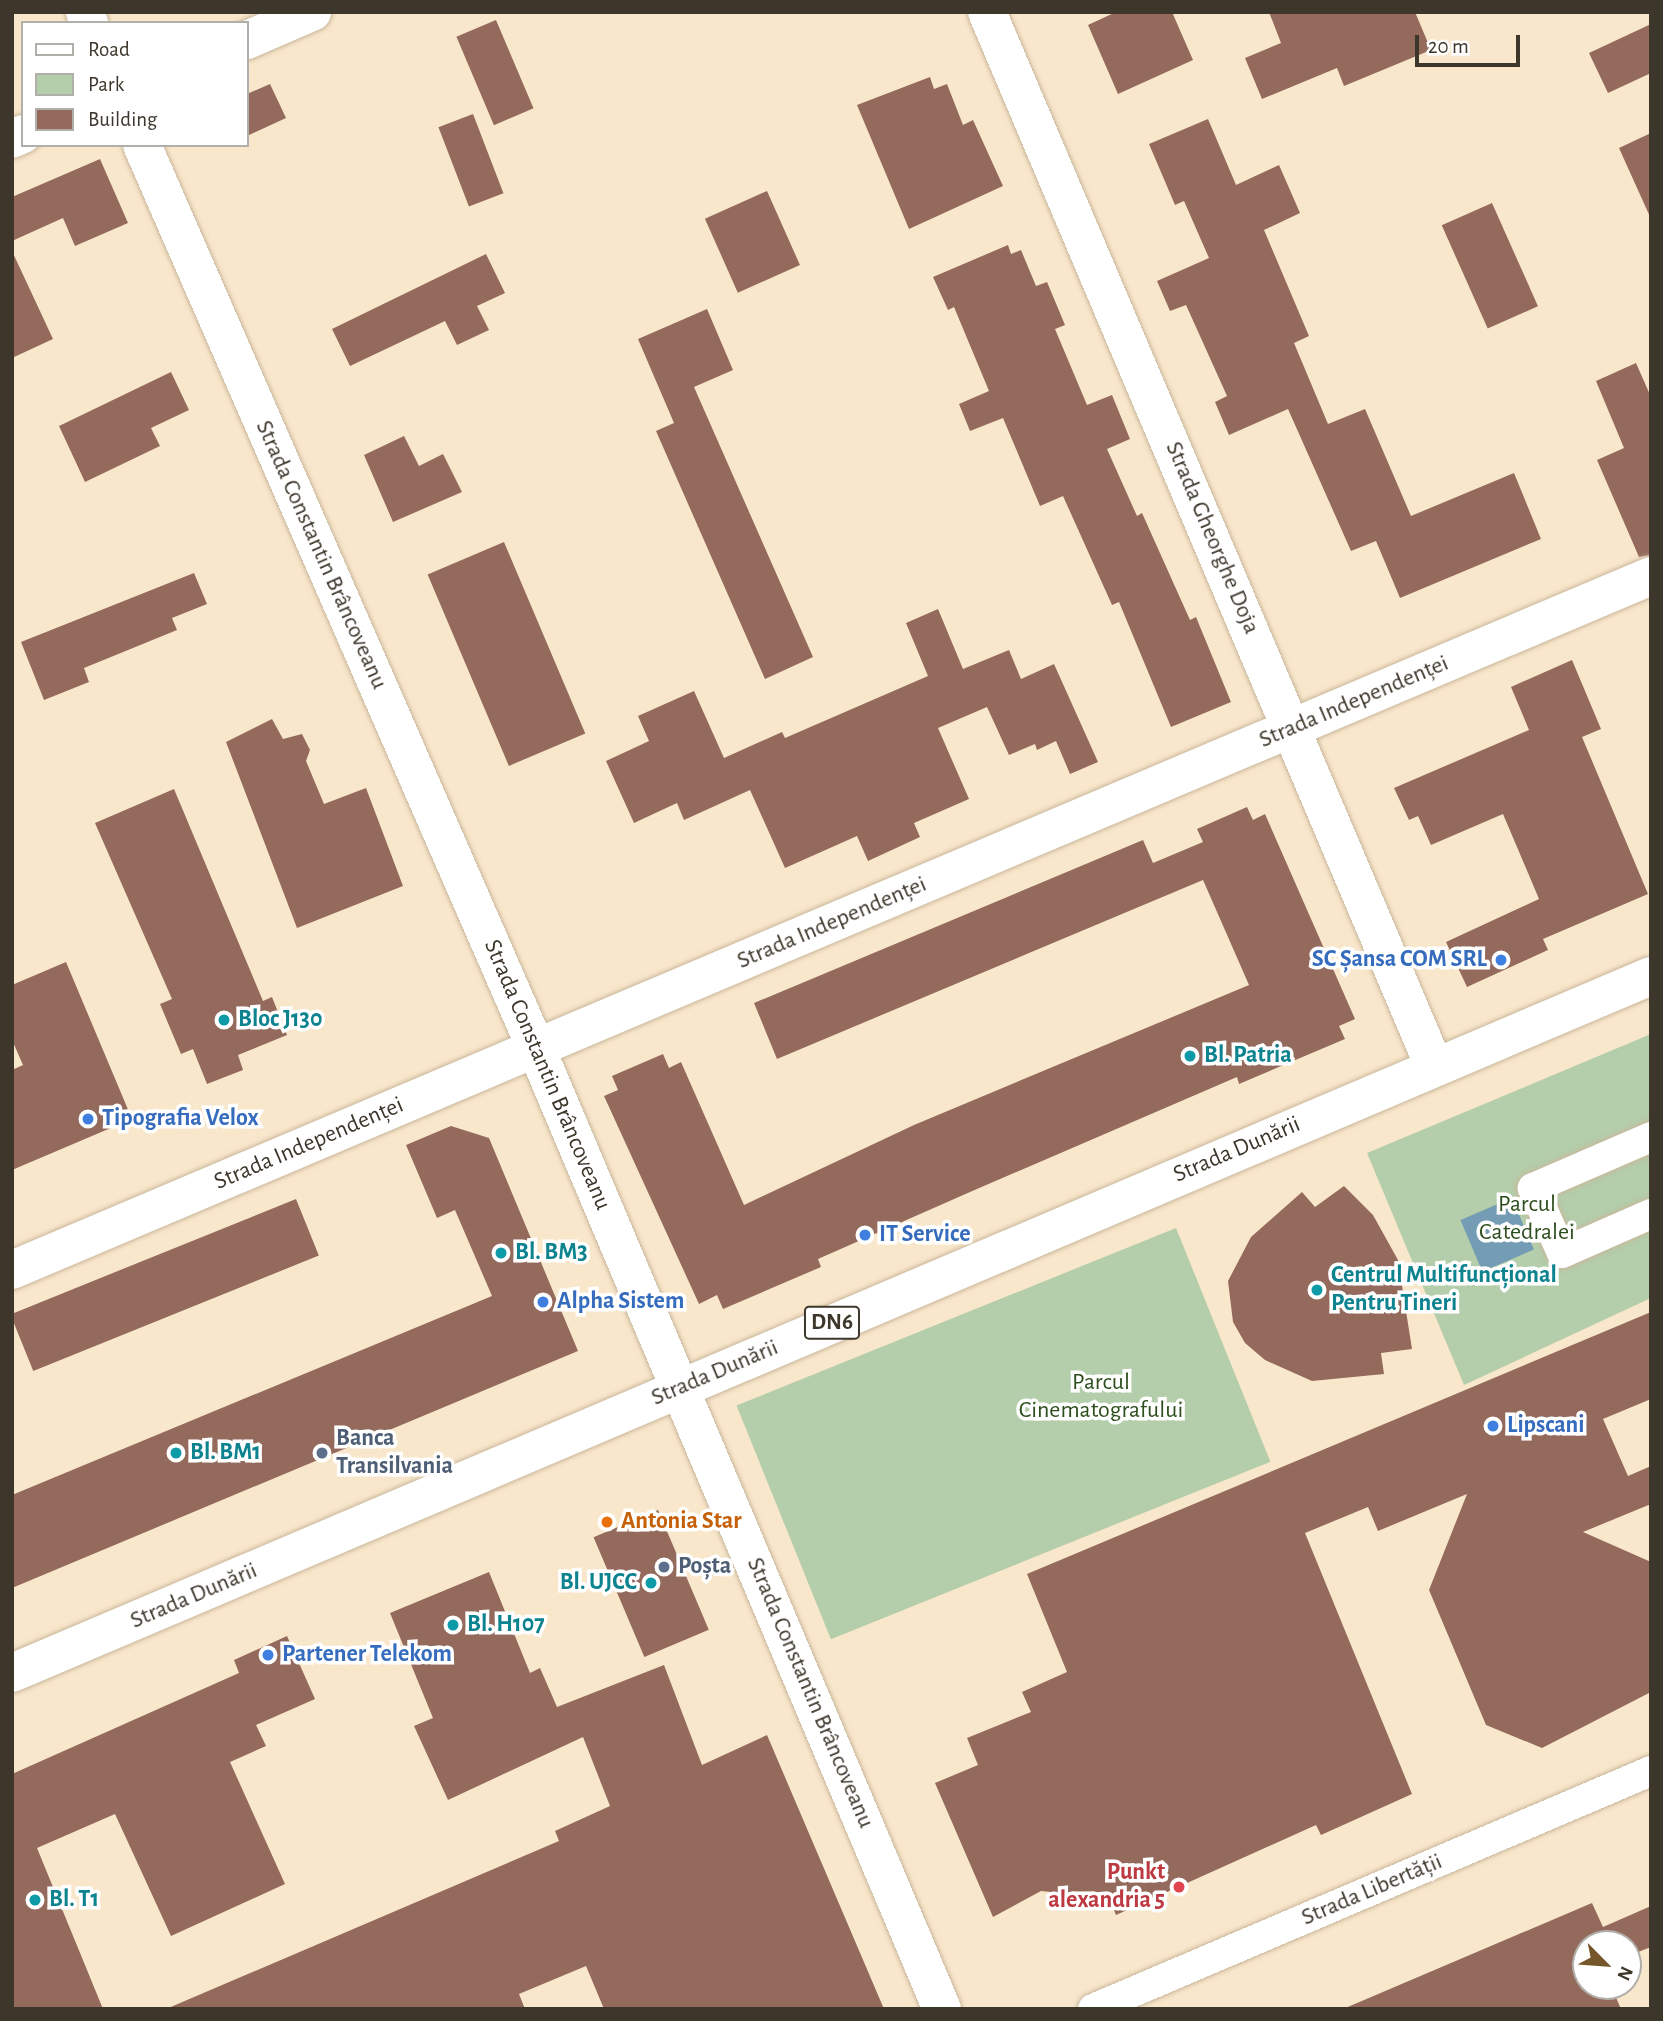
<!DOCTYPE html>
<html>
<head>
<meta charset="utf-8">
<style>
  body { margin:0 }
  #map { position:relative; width:1663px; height:2021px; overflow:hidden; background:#f9e7cb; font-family:"Alegreya Sans",sans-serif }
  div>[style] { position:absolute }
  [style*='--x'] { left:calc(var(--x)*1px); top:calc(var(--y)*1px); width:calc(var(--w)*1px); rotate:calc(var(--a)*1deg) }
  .green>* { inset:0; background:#b4cdaa; transform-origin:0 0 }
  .water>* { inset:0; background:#749cb5; transform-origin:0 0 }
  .building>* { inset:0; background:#946a5d; transform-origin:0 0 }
  .roads { filter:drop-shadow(0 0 2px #c9b79c) drop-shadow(0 0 2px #c9b79c) }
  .pedestrian>* { height:30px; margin:-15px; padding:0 15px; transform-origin:15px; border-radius:15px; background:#fff }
  .minor>* { height:38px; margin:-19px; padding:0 19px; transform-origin:19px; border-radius:19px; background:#fff }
  .primary>* { height:38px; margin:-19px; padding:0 19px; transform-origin:19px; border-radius:19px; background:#fff }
  .dots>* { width:19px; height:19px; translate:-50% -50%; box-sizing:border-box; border:4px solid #fff; border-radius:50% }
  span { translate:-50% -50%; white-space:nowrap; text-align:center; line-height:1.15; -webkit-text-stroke:7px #fff; paint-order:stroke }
  .shield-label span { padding:2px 5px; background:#fff; border:2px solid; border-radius:5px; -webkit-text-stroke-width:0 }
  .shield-label { font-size:23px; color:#3d362b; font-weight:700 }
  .street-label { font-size:24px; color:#3d362b }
  .shop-label { font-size:24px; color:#366cbe; font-weight:700 }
  .right { translate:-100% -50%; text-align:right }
  .left { translate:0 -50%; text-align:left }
  .culture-label { font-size:24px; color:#0d838f; font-weight:700 }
  .park-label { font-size:24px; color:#2d4e1c }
  .service-label { font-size:24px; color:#4e5e75; font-weight:700 }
  .food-label { font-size:24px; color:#c56008; font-weight:700 }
  .health-label { font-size:24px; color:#be3a42; font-weight:700 }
  .frame { position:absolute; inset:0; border:14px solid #3d362b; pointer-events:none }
  .legend { position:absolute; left:21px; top:21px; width:228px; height:126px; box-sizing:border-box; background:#fff; border:2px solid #b1afaa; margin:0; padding:9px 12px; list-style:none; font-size:21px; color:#3d362b }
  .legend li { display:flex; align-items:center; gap:14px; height:35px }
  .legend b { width:35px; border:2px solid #b1afaa }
  .north { position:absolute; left:1572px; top:1930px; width:70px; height:70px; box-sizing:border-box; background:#fff; border:2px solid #b1afaa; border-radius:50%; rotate:115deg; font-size:19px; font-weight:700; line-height:28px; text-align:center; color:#3d362b }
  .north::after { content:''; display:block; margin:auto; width:24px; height:32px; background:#76572c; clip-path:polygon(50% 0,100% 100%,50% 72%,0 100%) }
  .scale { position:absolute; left:1415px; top:35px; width:105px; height:32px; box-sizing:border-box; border:4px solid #3d362b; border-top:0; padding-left:9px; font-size:21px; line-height:24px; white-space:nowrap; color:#3d362b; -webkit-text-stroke:5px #fff; paint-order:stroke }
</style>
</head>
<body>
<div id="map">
  <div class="green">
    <div style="clip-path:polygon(1651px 1034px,1651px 1298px,1464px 1385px,1367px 1153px)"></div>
    <div style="left:1176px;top:1228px;width:252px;height:474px;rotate:68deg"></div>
  </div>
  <div class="water">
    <div style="left:1512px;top:1198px;width:56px;height:56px;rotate:67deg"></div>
  </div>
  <div class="building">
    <div style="clip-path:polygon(1116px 12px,1172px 12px,1193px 60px,1118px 94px,1088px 25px)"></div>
    <div style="clip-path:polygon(1269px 12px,1415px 12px,1431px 50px,1344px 86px,1337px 68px,1262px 99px,1245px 58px,1281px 43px)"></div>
    <div style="left:496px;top:20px;width:96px;height:43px;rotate:67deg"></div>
    <div style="clip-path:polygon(1651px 24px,1651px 73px,1608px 93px,1589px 53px)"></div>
    <div style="clip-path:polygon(930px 77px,934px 89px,947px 84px,963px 125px,973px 120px,1003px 186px,909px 229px,857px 105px)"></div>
    <div style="clip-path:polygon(270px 84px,286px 118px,247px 136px,247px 94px)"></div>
    <div style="left:473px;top:114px;width:85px;height:37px;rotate:69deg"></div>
    <div style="clip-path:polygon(1208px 119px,1236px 185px,1279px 165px,1300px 213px,1264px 230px,1309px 336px,1294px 343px,1328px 424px,1365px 409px,1411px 516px,1514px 473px,1541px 539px,1400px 598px,1376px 541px,1351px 551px,1288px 409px,1229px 435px,1215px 402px,1227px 396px,1186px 305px,1170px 311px,1157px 281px,1209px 258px,1184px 201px,1175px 205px,1149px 144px)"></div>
    <div style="clip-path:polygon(1651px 133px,1651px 219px,1619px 148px)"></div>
    <div style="clip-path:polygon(100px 159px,128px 223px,75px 246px,63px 218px,12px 241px,12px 197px)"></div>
    <div style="left:767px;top:191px;width:81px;height:68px;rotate:66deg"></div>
    <div style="left:1492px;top:203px;width:113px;height:55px;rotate:66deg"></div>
    <div style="clip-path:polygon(1008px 245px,1011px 254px,1021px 250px,1036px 286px,1047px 282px,1065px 325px,1055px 329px,1087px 405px,1112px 395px,1130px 439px,1107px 449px,1137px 516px,1142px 513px,1190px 620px,1196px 617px,1231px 702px,1171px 727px,1119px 602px,1112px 605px,1063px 496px,1040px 506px,1003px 418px,970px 431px,959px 404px,989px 391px,954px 307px,948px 310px,933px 277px)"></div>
    <div style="clip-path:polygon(12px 251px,53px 339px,12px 358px)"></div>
    <div style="clip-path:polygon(486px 254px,505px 293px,477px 306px,489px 330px,457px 345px,445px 321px,350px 366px,332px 329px)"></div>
    <div style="clip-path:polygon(707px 309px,733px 370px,694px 387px,813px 657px,765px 679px,656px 431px,674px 423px,638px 339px)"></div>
    <div style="clip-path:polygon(1636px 363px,1651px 397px,1651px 555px,1639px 557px,1597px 460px,1624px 448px,1596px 381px)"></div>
    <div style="clip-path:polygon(171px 372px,189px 410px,151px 428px,160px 446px,85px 482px,59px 426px)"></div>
    <div style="clip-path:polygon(404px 436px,419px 466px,443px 454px,462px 492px,393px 522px,364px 455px)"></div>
    <div style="left:504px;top:542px;width:208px;height:83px;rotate:67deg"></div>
    <div style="clip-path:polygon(194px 573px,207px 604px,172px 618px,177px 630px,84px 668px,89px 682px,44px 700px,21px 642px)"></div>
    <div style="clip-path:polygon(938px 609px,963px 669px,1009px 650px,1021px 679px,1054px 664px,1098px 762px,1070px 774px,1056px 741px,1037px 750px,1035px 744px,1009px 755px,987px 707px,938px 728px,969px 799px,914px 823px,920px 837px,868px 861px,857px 836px,785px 868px,750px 790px,684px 820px,677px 803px,634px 823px,606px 761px,649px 741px,638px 716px,694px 691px,724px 758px,782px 732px,785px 738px,928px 676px,906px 623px)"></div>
    <div style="clip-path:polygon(1572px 660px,1601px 729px,1582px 737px,1648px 894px,1543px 939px,1548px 950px,1467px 987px,1446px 942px,1539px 899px,1503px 814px,1431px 845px,1418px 816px,1409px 820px,1394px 788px,1529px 730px,1511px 687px)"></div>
    <div style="clip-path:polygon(272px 719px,283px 739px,302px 734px,310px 750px,306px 761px,324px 804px,366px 788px,403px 886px,297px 928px,226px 742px)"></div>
    <div style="clip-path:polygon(174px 789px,263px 1001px,272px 997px,287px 1035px,238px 1055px,243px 1070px,207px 1084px,193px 1049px,181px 1054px,160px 1004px,172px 999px,95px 823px)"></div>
    <div style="clip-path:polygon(1247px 807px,1253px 820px,1265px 814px,1355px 1019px,1339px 1026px,1345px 1039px,1239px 1084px,1237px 1077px,970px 1192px,818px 1259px,821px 1267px,723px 1309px,717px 1295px,699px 1304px,604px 1096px,618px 1090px,612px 1076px,663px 1054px,669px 1068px,681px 1062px,744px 1205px,914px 1125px,1249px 985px,1203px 880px,777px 1059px,754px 1003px,1143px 840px,1153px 863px,1203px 842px,1197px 829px)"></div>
    <div style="clip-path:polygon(66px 962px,132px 1119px,12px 1170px,12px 1070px,23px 1065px,12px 1040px,12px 985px)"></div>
    <div style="clip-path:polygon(451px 1126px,489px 1138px,578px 1351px,12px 1588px,12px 1495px,492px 1296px,455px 1210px,437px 1218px,406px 1145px)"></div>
    <div style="clip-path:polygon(1344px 1186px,1373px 1215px,1398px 1260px,1412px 1349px,1381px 1353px,1384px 1374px,1312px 1381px,1265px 1360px,1245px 1343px,1233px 1322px,1228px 1281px,1251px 1237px,1302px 1192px,1315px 1207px)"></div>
    <div style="left:296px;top:1199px;width:61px;height:308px;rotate:68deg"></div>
    <div style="clip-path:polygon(1651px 1312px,1651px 1399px,1603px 1419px,1628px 1476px,1651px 1466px,1651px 1504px,1583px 1532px,1651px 1562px,1651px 1692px,1542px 1748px,1486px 1725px,1429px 1590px,1467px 1494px,1378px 1531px,1368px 1507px,1305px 1533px,1412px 1794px,1321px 1835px,1316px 1825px,1116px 1915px,1109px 1898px,1041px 1891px,993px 1917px,935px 1783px,978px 1765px,967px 1738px,1031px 1712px,1022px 1692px,1067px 1672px,1027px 1574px)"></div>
    <div style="left:658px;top:1510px;width:130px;height:70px;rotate:67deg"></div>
    <div style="clip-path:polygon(489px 1572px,530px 1673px,540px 1668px,557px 1707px,664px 1665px,702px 1765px,767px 1735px,884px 2009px,604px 2009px,586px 1966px,519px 1994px,525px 2009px,166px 2009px,559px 1841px,555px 1831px,610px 1806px,583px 1737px,448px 1800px,414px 1726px,433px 1718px,390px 1613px)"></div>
    <div style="clip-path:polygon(287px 1636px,315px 1699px,256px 1725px,266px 1746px,230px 1762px,285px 1884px,171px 1936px,115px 1814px,37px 1848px,103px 2009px,12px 2009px,12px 1774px,239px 1673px,234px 1660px)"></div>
    <div style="clip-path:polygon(1592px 1903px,1603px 1927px,1651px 1906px,1651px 1947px,1628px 1956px,1628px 1944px,1586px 1944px,1586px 1986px,1611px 1986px,1621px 2009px,1343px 2009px)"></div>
  </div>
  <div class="roads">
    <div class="pedestrian">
      <div style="--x:1651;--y:1137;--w:129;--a:156.6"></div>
      <div style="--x:1533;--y:1188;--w:71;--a:66"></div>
      <div style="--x:1562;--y:1253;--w:97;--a:-23.7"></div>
      <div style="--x:1093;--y:2009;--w:607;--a:-23.1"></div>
    </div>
    <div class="minor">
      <div style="--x:85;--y:12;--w:12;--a:70"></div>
      <div style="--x:987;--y:12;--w:1145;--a:67.02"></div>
      <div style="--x:247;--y:40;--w:71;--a:-23.3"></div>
      <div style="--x:12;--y:139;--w:12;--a:-24"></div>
      <div style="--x:142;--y:145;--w:985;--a:66.43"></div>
      <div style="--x:536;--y:1048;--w:1043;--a:67.1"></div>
      <div style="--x:12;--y:1270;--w:1780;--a:-22.95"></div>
    </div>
    <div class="primary">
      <div style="--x:12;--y:1673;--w:1781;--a:-23.04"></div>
    </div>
  </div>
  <div class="dots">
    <div style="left:1501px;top:960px;background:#3f7fe0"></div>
    <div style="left:224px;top:1020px;background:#0f9aa8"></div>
    <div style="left:1190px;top:1056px;background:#0f9aa8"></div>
    <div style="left:88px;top:1119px;background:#3f7fe0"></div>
    <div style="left:865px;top:1235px;background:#3f7fe0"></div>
    <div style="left:501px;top:1253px;background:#0f9aa8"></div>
    <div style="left:1317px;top:1290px;background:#0f9aa8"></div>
    <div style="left:543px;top:1302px;background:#3f7fe0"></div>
    <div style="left:1493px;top:1426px;background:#3f7fe0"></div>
    <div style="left:176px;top:1453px;background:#0f9aa8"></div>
    <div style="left:322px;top:1453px;background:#5c6f8a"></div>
    <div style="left:607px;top:1522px;background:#e8710a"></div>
    <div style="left:664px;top:1567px;background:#5c6f8a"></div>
    <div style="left:651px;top:1583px;background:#0f9aa8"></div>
    <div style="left:453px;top:1625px;background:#0f9aa8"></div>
    <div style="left:268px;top:1655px;background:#3f7fe0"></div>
    <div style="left:1179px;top:1887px;background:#e0444e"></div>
    <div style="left:35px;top:1900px;background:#0f9aa8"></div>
  </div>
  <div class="shield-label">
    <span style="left:832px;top:1323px">DN6</span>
  </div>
  <div class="street-label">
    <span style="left:1212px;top:538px;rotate:67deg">Strada Gheorghe Doja</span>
    <span style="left:321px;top:555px;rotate:66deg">Strada Constantin Brâncoveanu</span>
    <span style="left:1354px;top:702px;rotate:-23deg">Strada Independenței</span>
    <span style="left:832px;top:923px;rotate:-23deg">Strada Independenței</span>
    <span style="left:547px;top:1075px;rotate:67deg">Strada Constantin Brâncoveanu</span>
    <span style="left:309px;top:1144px;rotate:-23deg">Strada Independenței</span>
    <span style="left:1237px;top:1150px;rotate:-23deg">Strada Dunării</span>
    <span style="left:715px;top:1373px;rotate:-23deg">Strada Dunării</span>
    <span style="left:194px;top:1596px;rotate:-23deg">Strada Dunării</span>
    <span style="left:810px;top:1693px;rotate:67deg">Strada Constantin Brâncoveanu</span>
    <span style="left:1372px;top:1890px;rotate:-23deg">Strada Libertății</span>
  </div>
  <div class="shop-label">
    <span class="right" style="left:1487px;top:960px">SC Șansa COM SRL</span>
    <span class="left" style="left:102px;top:1119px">Tipografia Velox</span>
    <span class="left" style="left:879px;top:1235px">IT Service</span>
    <span class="left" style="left:557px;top:1302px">Alpha Sistem</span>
    <span class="left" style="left:1507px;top:1426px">Lipscani</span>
    <span class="left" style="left:282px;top:1655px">Partener Telekom</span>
  </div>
  <div class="culture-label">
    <span class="left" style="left:238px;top:1020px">Bloc J130</span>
    <span class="left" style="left:1204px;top:1056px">Bl. Patria</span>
    <span class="left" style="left:515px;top:1253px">Bl. BM3</span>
    <span class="left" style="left:1331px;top:1290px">Centrul Multifuncțional<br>Pentru Tineri</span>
    <span class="left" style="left:190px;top:1453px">Bl. BM1</span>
    <span class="right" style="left:637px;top:1583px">Bl. UJCC</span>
    <span class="left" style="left:467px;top:1625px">Bl. H107</span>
    <span class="left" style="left:49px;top:1900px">Bl. T1</span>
  </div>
  <div class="park-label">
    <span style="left:1527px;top:1219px">Parcul<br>Catedralei</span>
    <span style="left:1101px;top:1397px">Parcul<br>Cinematografului</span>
  </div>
  <div class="service-label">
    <span class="left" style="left:336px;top:1453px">Banca<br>Transilvania</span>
    <span class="left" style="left:678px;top:1567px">Poșta</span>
  </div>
  <div class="food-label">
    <span class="left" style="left:621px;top:1522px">Antonia Star</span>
  </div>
  <div class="health-label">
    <span class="right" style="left:1165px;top:1887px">Punkt<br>alexandria 5</span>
  </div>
  <div class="frame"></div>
  <ul class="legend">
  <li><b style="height:9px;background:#fff"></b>Road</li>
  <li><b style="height:19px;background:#b4cdaa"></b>Park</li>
  <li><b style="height:19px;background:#946a5d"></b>Building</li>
  </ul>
  <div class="north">N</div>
  <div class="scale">20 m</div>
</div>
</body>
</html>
